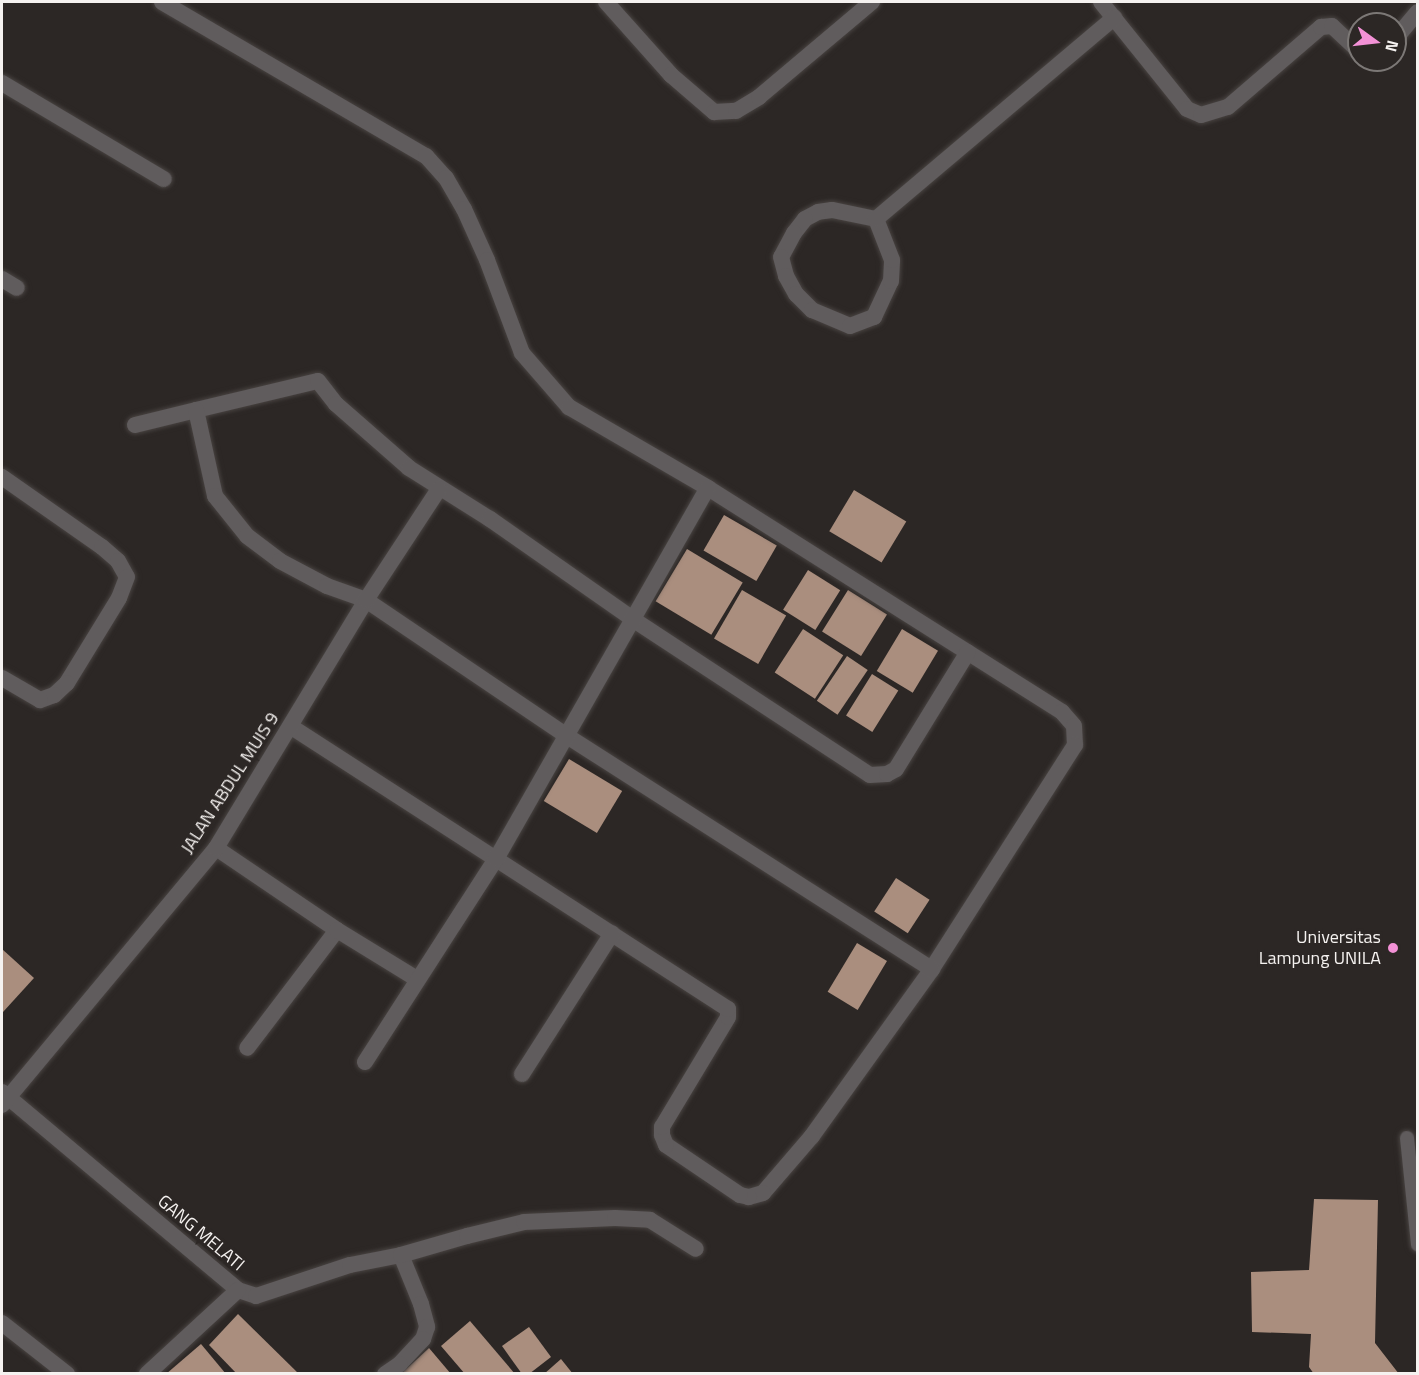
<!DOCTYPE html>
<html>
<head>
<meta charset="utf-8">
<style>
  body { margin:0 }
  #map { position:relative; width:1419px; height:1375px; overflow:hidden; background:#2c2725; font-family:"Titillium Web",sans-serif }
  div>[style] { position:absolute }
  [style*='--x'] { left:calc(var(--x)*1px); top:calc(var(--y)*1px); width:calc(var(--w)*1px); rotate:calc(var(--a)*1deg) }
  .building>* { inset:0; background:#aa8e7e; transform-origin:0 0 }
  .roads { filter:drop-shadow(0 0 2px #484341) drop-shadow(0 0 2px #484341) }
  .service>* { height:14px; margin:-7px; padding:0 7px; transform-origin:7px; border-radius:7px; background:#605c5d }
  .minor>* { height:16px; margin:-8px; padding:0 8px; transform-origin:8px; border-radius:8px; background:#605c5d }
  .dots>* { width:16px; height:16px; translate:-50% -50%; box-sizing:border-box; border:3px solid #2c2725; border-radius:50% }
  span { translate:-50% -50%; white-space:nowrap; text-align:center; line-height:1.15; -webkit-text-stroke:6px #2c2725; paint-order:stroke }
  .street-label { font-size:18px; color:#f5f2f0 }
  .poi-label { font-size:18px; color:#f5f2f0 }
  .right { translate:-100% -50%; text-align:right }
  .frame { position:absolute; inset:0; border:3px solid #f5f2f0; pointer-events:none }
  .north { position:absolute; left:1347px; top:12px; width:60px; height:60px; box-sizing:border-box; background:#2c2725; border:2px solid #7c7876; border-radius:50%; rotate:105deg; font-size:16px; font-weight:700; line-height:24px; text-align:center; color:#f5f2f0 }
  .north::after { content:''; display:block; margin:auto; width:21px; height:27px; background:#f391d6; clip-path:polygon(50% 0,100% 100%,50% 72%,0 100%) }
</style>
</head>
<body>
<div id="map">
  <div class="building">
    <div style="left:854px;top:490px;width:61px;height:48px;rotate:31deg"></div>
    <div style="left:724px;top:515px;width:61px;height:41px;rotate:30deg"></div>
    <div style="left:687px;top:549px;width:65px;height:61px;rotate:31deg"></div>
    <div style="left:808px;top:570px;width:38px;height:47px;rotate:32deg"></div>
    <div style="left:742px;top:590px;width:51px;height:56px;rotate:30deg"></div>
    <div style="left:848px;top:590px;width:46px;height:49px;rotate:32deg"></div>
    <div style="left:803px;top:629px;width:48px;height:52px;rotate:33deg"></div>
    <div style="left:902px;top:629px;width:42px;height:49px;rotate:31deg"></div>
    <div style="left:847px;top:656px;width:25px;height:54px;rotate:34deg"></div>
    <div style="left:872px;top:674px;width:31px;height:49px;rotate:32deg"></div>
    <div style="left:569px;top:759px;width:62px;height:49px;rotate:31deg"></div>
    <div style="left:896px;top:878px;width:40px;height:40px;rotate:33deg"></div>
    <div style="left:857px;top:943px;width:35px;height:57px;rotate:31deg"></div>
    <div style="clip-path:polygon(2px 949px,34px 978px,3px 1012px,2px 1010px)"></div>
    <div style="clip-path:polygon(1314px 1199px,1378px 1200px,1375px 1343px,1399px 1374px,1314px 1374px,1309px 1367px,1311px 1334px,1252px 1332px,1251px 1272px,1309px 1270px)"></div>
    <div style="clip-path:polygon(238px 1314px,299px 1374px,237px 1374px,209px 1345px)"></div>
    <div style="clip-path:polygon(470px 1321px,515px 1374px,465px 1374px,441px 1346px)"></div>
    <div style="clip-path:polygon(529px 1327px,551px 1357px,529px 1374px,522px 1374px,502px 1346px)"></div>
    <div style="clip-path:polygon(201px 1344px,226px 1374px,166px 1374px)"></div>
    <div style="clip-path:polygon(429px 1348px,451px 1374px,401px 1374px)"></div>
    <div style="clip-path:polygon(561px 1359px,573px 1374px,544px 1374px)"></div>
  </div>
  <div class="roads">
    <div class="service">
      <div style="--x:1407;--y:1138;--w:107;--a:84.1"></div>
    </div>
    <div class="minor">
      <div style="--x:162;--y:2;--w:306;--a:30.3"></div>
      <div style="--x:426;--y:156;--w:30;--a:48"></div>
      <div style="--x:446;--y:178;--w:36;--a:60"></div>
      <div style="--x:464;--y:209;--w:56;--a:65.7"></div>
      <div style="--x:487;--y:260;--w:99;--a:69.4"></div>
      <div style="--x:522;--y:353;--w:72;--a:49"></div>
      <div style="--x:569;--y:407;--w:161;--a:30.2"></div>
      <div style="--x:708;--y:488;--w:419;--a:32.3"></div>
      <div style="--x:1062;--y:712;--w:18;--a:49"></div>
      <div style="--x:1074;--y:726;--w:19;--a:87"></div>
      <div style="--x:1075;--y:745;--w:266;--a:122.6"></div>
      <div style="--x:932;--y:969;--w:206;--a:125.7"></div>
      <div style="--x:812;--y:1136;--w:75;--a:130.7"></div>
      <div style="--x:763;--y:1193;--w:15;--a:164"></div>
      <div style="--x:749;--y:1197;--w:9;--a:-167"></div>
      <div style="--x:740;--y:1195;--w:89;--a:-146"></div>
      <div style="--x:666;--y:1145;--w:11;--a:-112"></div>
      <div style="--x:662;--y:1135;--w:8;--a:-90"></div>
      <div style="--x:662;--y:1127;--w:128;--a:-59"></div>
      <div style="--x:728;--y:1017;--w:8;--a:-90"></div>
      <div style="--x:728;--y:1009;--w:521;--a:-147.13"></div>
      <div style="--x:606;--y:2;--w:98;--a:48.3"></div>
      <div style="--x:671;--y:75;--w:57;--a:40.7"></div>
      <div style="--x:714;--y:112;--w:22;--a:-3"></div>
      <div style="--x:736;--y:111;--w:27;--a:-31"></div>
      <div style="--x:759;--y:97;--w:148;--a:-40.1"></div>
      <div style="--x:1101;--y:2;--w:137;--a:51.2"></div>
      <div style="--x:1187;--y:109;--w:15;--a:23"></div>
      <div style="--x:1201;--y:115;--w:28;--a:-17"></div>
      <div style="--x:1228;--y:107;--w:123;--a:-40.7"></div>
      <div style="--x:1321;--y:27;--w:11;--a:-5"></div>
      <div style="--x:1332;--y:26;--w:37;--a:43"></div>
      <div style="--x:1395;--y:39;--w:35;--a:-50"></div>
      <div style="--x:2;--y:83;--w:188;--a:30.7"></div>
      <div style="--x:876;--y:219;--w:45;--a:-168.4"></div>
      <div style="--x:832;--y:210;--w:14;--a:172"></div>
      <div style="--x:818;--y:212;--w:15;--a:152"></div>
      <div style="--x:805;--y:219;--w:18;--a:128"></div>
      <div style="--x:794;--y:233;--w:27;--a:118"></div>
      <div style="--x:781;--y:257;--w:20;--a:75"></div>
      <div style="--x:786;--y:276;--w:21;--a:61"></div>
      <div style="--x:796;--y:294;--w:23;--a:45"></div>
      <div style="--x:812;--y:310;--w:41;--a:22.8"></div>
      <div style="--x:850;--y:326;--w:26;--a:-21"></div>
      <div style="--x:874;--y:317;--w:40;--a:-65"></div>
      <div style="--x:891;--y:281;--w:21;--a:-87"></div>
      <div style="--x:892;--y:260;--w:44;--a:-111.3"></div>
      <div style="--x:876;--y:219;--w:312;--a:-40.2"></div>
      <div style="--x:2;--y:279;--w:17;--a:31"></div>
      <div style="--x:196;--y:410;--w:125;--a:-13.4"></div>
      <div style="--x:318;--y:381;--w:29;--a:52"></div>
      <div style="--x:336;--y:404;--w:97;--a:41.2"></div>
      <div style="--x:409;--y:468;--w:96;--a:32.2"></div>
      <div style="--x:490;--y:519;--w:176;--a:35"></div>
      <div style="--x:634;--y:620;--w:282;--a:33.3"></div>
      <div style="--x:870;--y:775;--w:17;--a:-3"></div>
      <div style="--x:887;--y:774;--w:10;--a:-29"></div>
      <div style="--x:896;--y:769;--w:137;--a:-58.4"></div>
      <div style="--x:135;--y:425;--w:63;--a:-13.8"></div>
      <div style="--x:196;--y:410;--w:88;--a:77.5"></div>
      <div style="--x:215;--y:496;--w:51;--a:51.3"></div>
      <div style="--x:247;--y:536;--w:41;--a:37.1"></div>
      <div style="--x:280;--y:561;--w:53;--a:28"></div>
      <div style="--x:327;--y:586;--w:41;--a:19.7"></div>
      <div style="--x:366;--y:600;--w:243;--a:34.1"></div>
      <div style="--x:567;--y:736;--w:433;--a:32.6"></div>
      <div style="--x:2;--y:477;--w:122;--a:35"></div>
      <div style="--x:102;--y:547;--w:21;--a:41"></div>
      <div style="--x:118;--y:561;--w:18;--a:61"></div>
      <div style="--x:127;--y:577;--w:22;--a:111"></div>
      <div style="--x:119;--y:598;--w:100;--a:121.5"></div>
      <div style="--x:67;--y:683;--w:18;--a:137"></div>
      <div style="--x:54;--y:695;--w:15;--a:160"></div>
      <div style="--x:40;--y:700;--w:44;--a:-149.9"></div>
      <div style="--x:216;--y:848;--w:146;--a:34.1"></div>
      <div style="--x:337;--y:930;--w:148;--a:127.3"></div>
      <div style="--x:337;--y:930;--w:94;--a:31.5"></div>
      <div style="--x:365;--y:1062;--w:242;--a:-57.2"></div>
      <div style="--x:496;--y:859;--w:427;--a:-60.3"></div>
      <div style="--x:522;--y:1074;--w:167;--a:-57.4"></div>
      <div style="--x:2;--y:1092;--w:308;--a:40"></div>
      <div style="--x:238;--y:1290;--w:19;--a:18"></div>
      <div style="--x:256;--y:1296;--w:99;--a:-18.3"></div>
      <div style="--x:350;--y:1265;--w:52;--a:-11.1"></div>
      <div style="--x:401;--y:1255;--w:53;--a:67.8"></div>
      <div style="--x:421;--y:1304;--w:24;--a:75"></div>
      <div style="--x:427;--y:1327;--w:13;--a:108"></div>
      <div style="--x:423;--y:1339;--w:34;--a:133"></div>
      <div style="--x:400;--y:1364;--w:18;--a:146"></div>
      <div style="--x:2;--y:1105;--w:334;--a:-50.2"></div>
      <div style="--x:216;--y:848;--w:290;--a:-58.8"></div>
      <div style="--x:366;--y:600;--w:133;--a:-56.7"></div>
      <div style="--x:401;--y:1255;--w:69;--a:-16.1"></div>
      <div style="--x:467;--y:1236;--w:59;--a:-13.8"></div>
      <div style="--x:524;--y:1222;--w:91;--a:-2.5"></div>
      <div style="--x:615;--y:1218;--w:35;--a:3"></div>
      <div style="--x:650;--y:1220;--w:54;--a:32.2"></div>
      <div style="--x:2;--y:1323;--w:83;--a:38.1"></div>
      <div style="--x:147;--y:1374;--w:124;--a:-42.7"></div>
    </div>
  </div>
  <div class="dots">
    <div style="left:1393px;top:948px;background:#f391d6"></div>
  </div>
  <div class="street-label">
    <span style="left:230px;top:783px;rotate:-57deg">JALAN ABDUL MUIS 9</span>
    <span style="left:201px;top:1233px;rotate:40deg">GANG MELATI</span>
  </div>
  <div class="poi-label">
    <span class="right" style="left:1381px;top:948px">Universitas<br>Lampung UNILA</span>
  </div>
  <div class="frame"></div>
  <div class="north">N</div>
</div>
</body>
</html>
